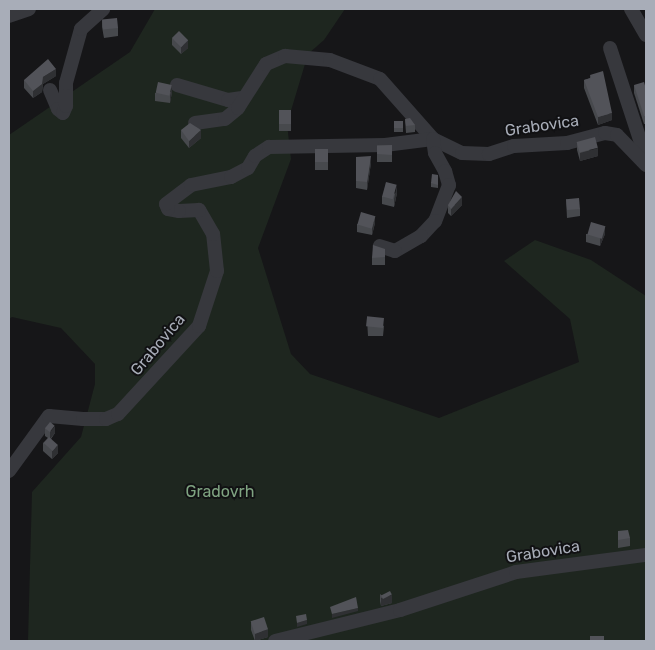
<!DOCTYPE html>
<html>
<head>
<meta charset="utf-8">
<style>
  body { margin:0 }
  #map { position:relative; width:655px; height:650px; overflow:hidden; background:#161618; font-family:Rubik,sans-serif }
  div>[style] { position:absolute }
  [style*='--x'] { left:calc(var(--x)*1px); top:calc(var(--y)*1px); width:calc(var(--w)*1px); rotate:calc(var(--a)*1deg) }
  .green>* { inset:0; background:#1e261f }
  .minor>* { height:14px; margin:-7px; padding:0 7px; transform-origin:7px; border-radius:7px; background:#37383d }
  .wall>* { inset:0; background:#47494d; transform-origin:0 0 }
  .shaded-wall>* { inset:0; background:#2f3033 }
  .building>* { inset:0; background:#525359; transform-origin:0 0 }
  span { translate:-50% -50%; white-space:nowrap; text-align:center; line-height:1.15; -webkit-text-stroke:4px #111113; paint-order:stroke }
  .street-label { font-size:16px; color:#a8adb8 }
  .park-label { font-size:16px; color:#7fa381 }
  .frame { position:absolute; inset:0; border:10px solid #a8adb8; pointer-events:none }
</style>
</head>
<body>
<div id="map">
  <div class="green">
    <div style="clip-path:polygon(155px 9px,345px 9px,324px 40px,308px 54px,287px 124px,291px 159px,258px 248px,291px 354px,310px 374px,439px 418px,579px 362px,570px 319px,504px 261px,535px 240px,591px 260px,646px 296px,646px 641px,28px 641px,32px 492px,81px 437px,95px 384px,95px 364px,61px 328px,12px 317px,9px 319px,9px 135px,130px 52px)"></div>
  </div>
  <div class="minor">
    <div style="--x:631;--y:9;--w:30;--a:60"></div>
    <div style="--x:9;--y:16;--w:21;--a:-19"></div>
    <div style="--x:610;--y:48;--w:116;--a:71.9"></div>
    <div style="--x:177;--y:85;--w:53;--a:16.4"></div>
    <div style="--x:228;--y:100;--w:14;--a:-8"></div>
    <div style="--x:50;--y:90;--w:21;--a:67"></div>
    <div style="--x:58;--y:109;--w:6;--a:39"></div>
    <div style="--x:63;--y:113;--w:8;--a:-67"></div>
    <div style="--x:66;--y:106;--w:23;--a:-90"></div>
    <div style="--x:66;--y:83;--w:56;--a:-74.5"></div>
    <div style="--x:81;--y:29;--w:30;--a:-42"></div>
    <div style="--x:195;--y:123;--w:30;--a:-8"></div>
    <div style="--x:225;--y:119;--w:17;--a:-40"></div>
    <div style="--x:238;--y:108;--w:52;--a:-57.5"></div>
    <div style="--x:266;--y:64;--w:21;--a:-23"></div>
    <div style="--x:285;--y:56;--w:45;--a:5.1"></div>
    <div style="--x:330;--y:60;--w:53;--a:20.8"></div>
    <div style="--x:380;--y:79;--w:80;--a:48.5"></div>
    <div style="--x:433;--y:139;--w:32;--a:26"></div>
    <div style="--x:462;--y:153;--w:27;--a:2"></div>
    <div style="--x:489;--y:154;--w:26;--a:-18"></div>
    <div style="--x:514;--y:146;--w:53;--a:-3.2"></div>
    <div style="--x:567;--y:143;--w:39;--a:-15"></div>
    <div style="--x:605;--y:133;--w:12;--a:9"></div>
    <div style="--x:617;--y:135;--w:42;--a:46"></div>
    <div style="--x:9;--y:471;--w:68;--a:-54"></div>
    <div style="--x:49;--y:416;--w:34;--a:5"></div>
    <div style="--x:83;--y:419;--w:23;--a:0"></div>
    <div style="--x:106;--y:419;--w:13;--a:-23"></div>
    <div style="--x:118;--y:414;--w:120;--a:-47.4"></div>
    <div style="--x:199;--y:326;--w:58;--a:-71.9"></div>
    <div style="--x:217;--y:271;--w:37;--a:-96"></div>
    <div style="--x:213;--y:234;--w:28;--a:-120"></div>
    <div style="--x:199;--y:210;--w:20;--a:177"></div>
    <div style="--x:179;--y:211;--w:11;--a:-170"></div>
    <div style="--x:168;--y:209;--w:5;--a:-112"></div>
    <div style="--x:166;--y:204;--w:31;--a:-37"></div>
    <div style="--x:191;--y:185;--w:41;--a:-11.3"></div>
    <div style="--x:231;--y:177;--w:19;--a:-28"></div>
    <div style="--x:248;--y:168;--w:14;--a:-60"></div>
    <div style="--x:255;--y:156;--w:17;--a:-33"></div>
    <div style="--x:269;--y:147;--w:116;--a:-1"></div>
    <div style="--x:385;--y:145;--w:48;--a:-7.1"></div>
    <div style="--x:433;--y:139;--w:14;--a:82"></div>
    <div style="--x:435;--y:153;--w:21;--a:61"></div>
    <div style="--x:445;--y:171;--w:15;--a:74"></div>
    <div style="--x:449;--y:185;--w:39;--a:111"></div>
    <div style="--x:435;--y:221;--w:21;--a:133"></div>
    <div style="--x:421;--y:236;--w:30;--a:150"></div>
    <div style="--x:395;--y:251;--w:16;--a:-162"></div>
    <div style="--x:275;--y:641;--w:129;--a:-13.9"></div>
    <div style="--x:400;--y:610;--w:122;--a:-18.1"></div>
    <div style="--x:516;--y:572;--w:131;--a:-7.5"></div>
  </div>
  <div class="wall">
    <div style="clip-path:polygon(102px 20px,118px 28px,118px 36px,104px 38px,102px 27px)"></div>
    <div style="clip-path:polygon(172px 38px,188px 48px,181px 54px,172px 45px)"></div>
    <div style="clip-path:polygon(590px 75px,612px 120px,598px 125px,584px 88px,584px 80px,590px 78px)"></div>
    <div style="clip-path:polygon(56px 76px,43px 84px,42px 92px,33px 98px,24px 88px,24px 80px)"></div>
    <div style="clip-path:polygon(634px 85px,646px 89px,646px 124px,644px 124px,634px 93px)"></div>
    <div style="clip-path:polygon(172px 92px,170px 103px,155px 101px,155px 93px)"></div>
    <div style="clip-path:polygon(291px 110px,291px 131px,279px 131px,279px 124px)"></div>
    <div style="clip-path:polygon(405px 119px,415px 125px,415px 132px,406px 133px)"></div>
    <div style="left:394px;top:121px;width:9px;height:11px"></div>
    <div style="clip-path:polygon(181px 130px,201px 138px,189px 148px,181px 138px)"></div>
    <div style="clip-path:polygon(577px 142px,598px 156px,580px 161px,577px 150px)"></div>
    <div style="left:392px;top:145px;width:17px;height:15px;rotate:90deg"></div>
    <div style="left:315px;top:149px;width:13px;height:21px"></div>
    <div style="clip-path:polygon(356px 157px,371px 163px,367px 190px,356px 188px)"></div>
    <div style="clip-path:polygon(438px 175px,438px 188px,431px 187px,431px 183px)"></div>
    <div style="clip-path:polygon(397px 193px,394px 207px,382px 204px,382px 196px)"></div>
    <div style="clip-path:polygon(566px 199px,580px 209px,580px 216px,567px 218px)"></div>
    <div style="clip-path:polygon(448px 205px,462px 205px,451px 216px,448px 213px)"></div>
    <div style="clip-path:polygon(375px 223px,372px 235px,357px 232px,357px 224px)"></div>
    <div style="clip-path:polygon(586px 234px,605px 234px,600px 246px,586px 242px)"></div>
    <div style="clip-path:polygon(385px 249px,385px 265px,372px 265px,372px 258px)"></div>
    <div style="clip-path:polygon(367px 319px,384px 326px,383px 336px,368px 336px)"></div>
    <div style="clip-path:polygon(45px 428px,55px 433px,51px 439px,58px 453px,52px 459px,43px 451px,43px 443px,48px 438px,45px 436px)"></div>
    <div style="clip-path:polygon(618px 531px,630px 538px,630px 546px,618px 548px)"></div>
    <div style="clip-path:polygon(380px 594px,392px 603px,381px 606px,380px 601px)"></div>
    <div style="clip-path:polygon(251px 622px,268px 637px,255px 641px,251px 630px)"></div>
  </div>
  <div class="shaded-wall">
    <div style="clip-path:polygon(188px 40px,188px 48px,181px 54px,181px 47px)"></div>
    <div style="clip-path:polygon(56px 69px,56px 76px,43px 84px,42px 92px,33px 98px,33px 91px,43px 77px)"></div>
    <div style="clip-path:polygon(172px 85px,172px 92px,170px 103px,170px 96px)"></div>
    <div style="clip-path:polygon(612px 113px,612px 120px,598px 125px,598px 117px)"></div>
    <div style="clip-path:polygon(201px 130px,201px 138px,189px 148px,189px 141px)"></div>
    <div style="clip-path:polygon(598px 148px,598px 156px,580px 161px,580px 153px)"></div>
    <div style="clip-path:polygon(371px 156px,371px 163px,367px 190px,367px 182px)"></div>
    <div style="clip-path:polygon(397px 185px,397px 193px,394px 207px,394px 199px)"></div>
    <div style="clip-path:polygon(462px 197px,462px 205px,451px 216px,451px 209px)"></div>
    <div style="clip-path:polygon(375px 216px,375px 223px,372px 235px,372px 228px)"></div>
    <div style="clip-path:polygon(605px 226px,605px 234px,600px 246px,600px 239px)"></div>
    <div style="clip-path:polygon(55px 426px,55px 433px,50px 439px,50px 432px)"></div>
    <div style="clip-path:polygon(58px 445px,58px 453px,52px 459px,52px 451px)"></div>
    <div style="clip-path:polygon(392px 595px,392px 603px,381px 606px,381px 598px)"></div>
    <div style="clip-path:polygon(358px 608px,358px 611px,332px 618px,332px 614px)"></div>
    <div style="clip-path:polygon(307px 620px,307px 624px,297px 627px,297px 623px)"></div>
    <div style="clip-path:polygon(268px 629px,268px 637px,255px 641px,255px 634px)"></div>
  </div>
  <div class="building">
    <div style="left:117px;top:18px;width:10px;height:15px;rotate:84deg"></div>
    <div style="left:179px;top:31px;width:13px;height:10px;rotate:45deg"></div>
    <div style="clip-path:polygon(48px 59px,56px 69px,43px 77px,42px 84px,33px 91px,24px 80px)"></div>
    <div style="clip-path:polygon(603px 71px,612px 113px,598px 117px,584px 80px,591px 78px,590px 75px)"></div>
    <div style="left:158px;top:82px;width:14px;height:11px;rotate:12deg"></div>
    <div style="clip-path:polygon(644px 82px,646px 89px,646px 116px,644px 116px,634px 85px)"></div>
    <div style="left:279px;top:110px;width:12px;height:14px"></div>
    <div style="clip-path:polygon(410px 118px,415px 125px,406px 126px,405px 119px)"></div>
    <div style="left:394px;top:121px;width:9px;height:7px"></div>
    <div style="clip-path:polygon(190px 123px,201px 130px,189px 141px,181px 130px)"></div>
    <div style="left:595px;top:137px;width:11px;height:19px;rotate:75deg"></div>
    <div style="clip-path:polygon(392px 145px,392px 155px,377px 154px,377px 146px)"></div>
    <div style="left:315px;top:149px;width:13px;height:13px"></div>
    <div style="clip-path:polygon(371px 156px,367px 182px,356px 181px,356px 157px)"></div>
    <div style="clip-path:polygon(432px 174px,438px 175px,438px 185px,431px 183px)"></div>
    <div style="left:386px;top:182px;width:11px;height:15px;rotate:15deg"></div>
    <div style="clip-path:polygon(456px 191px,462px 197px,451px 209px,448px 205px)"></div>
    <div style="left:579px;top:198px;width:11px;height:13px;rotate:85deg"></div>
    <div style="left:361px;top:212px;width:15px;height:13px;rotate:16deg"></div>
    <div style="left:591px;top:222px;width:15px;height:13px;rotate:16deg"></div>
    <div style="clip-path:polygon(373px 245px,385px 249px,385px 257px,372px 258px)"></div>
    <div style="left:384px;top:318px;width:10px;height:17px;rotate:96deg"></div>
    <div style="left:50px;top:422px;width:6px;height:8px;rotate:39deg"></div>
    <div style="left:49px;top:437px;width:12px;height:8px;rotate:42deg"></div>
    <div style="clip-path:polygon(628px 530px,630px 538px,618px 540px,618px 531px)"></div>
    <div style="left:390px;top:591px;width:4px;height:10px;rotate:63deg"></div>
    <div style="clip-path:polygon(356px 597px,358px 608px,332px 614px,330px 607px)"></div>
    <div style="clip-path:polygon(306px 614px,307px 620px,297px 623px,296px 616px)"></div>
    <div style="left:264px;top:617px;width:13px;height:14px;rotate:72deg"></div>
    <div style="left:590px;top:636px;width:14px;height:5px"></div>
  </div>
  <div class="street-label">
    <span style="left:542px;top:126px;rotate:-8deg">Grabovica</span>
    <span style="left:158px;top:345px;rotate:-50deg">Grabovica</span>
    <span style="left:543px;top:552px;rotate:-9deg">Grabovica</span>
  </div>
  <div class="park-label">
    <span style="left:220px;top:492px">Gradovrh</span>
  </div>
  <div class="frame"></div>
</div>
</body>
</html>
